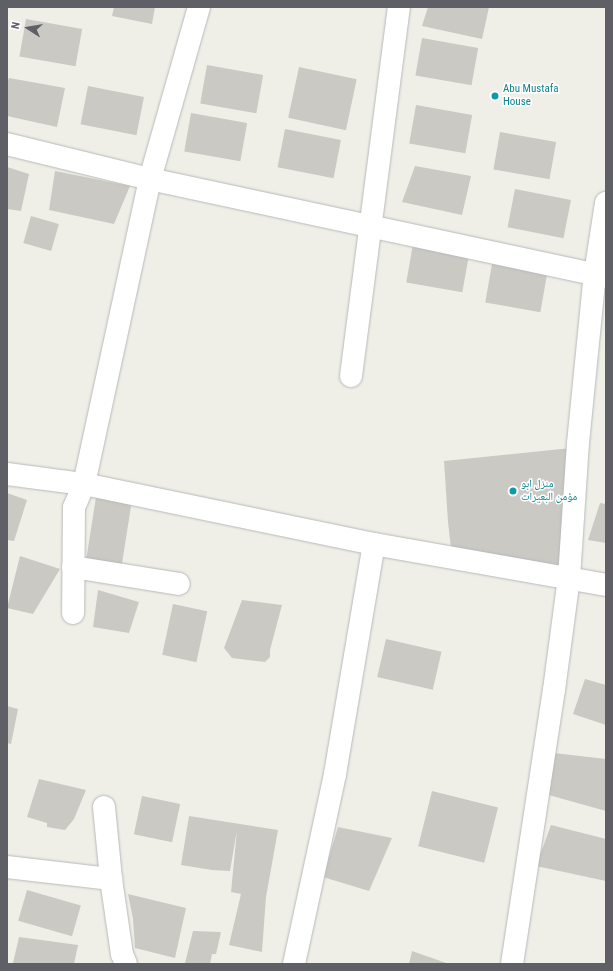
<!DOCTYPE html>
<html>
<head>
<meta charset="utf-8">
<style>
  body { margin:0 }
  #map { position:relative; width:613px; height:971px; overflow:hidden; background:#efefe7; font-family:"Roboto Condensed","Noto Naskh Arabic",sans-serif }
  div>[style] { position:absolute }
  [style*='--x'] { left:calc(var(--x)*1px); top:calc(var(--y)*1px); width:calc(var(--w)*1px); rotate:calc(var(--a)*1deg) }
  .building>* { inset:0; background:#cbc9c4; transform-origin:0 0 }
  .roads { filter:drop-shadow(0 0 1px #b7b8bc) drop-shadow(0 0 1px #b7b8bc) }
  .minor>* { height:22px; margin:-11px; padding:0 11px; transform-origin:11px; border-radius:11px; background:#fff }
  .dots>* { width:11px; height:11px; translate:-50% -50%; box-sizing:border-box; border:2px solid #fff; border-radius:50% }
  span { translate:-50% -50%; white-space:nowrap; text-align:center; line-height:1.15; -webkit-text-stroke:3px #fff; paint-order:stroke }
  .culture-label { font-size:11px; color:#0d838f }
  .left { translate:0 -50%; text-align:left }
  .frame { position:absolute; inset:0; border:8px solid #5e6066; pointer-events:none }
  .north { position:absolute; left:8px; top:8px; width:40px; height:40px; -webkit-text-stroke:3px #fff; paint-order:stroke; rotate:282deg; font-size:11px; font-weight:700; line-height:16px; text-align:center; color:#5e6066 }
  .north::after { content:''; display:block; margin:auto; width:14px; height:18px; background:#5e6066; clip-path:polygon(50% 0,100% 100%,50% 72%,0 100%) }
</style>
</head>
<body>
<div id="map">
  <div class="building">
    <div style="clip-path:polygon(114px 7px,155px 7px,152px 24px,112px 16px)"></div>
    <div style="clip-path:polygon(428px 7px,489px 7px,482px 39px,422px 26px)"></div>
    <div style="left:26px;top:19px;width:57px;height:38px;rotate:10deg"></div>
    <div style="left:422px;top:38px;width:57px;height:38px;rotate:10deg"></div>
    <div style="left:207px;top:65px;width:57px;height:39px;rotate:10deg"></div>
    <div style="left:299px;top:67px;width:59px;height:52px;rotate:12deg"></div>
    <div style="clip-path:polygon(9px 78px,65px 88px,57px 127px,7px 116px,7px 83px)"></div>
    <div style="left:88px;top:86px;width:57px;height:39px;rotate:11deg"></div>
    <div style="left:416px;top:105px;width:57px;height:39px;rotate:10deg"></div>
    <div style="left:191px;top:113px;width:57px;height:39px;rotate:10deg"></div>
    <div style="left:285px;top:129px;width:57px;height:39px;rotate:11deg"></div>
    <div style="left:500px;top:132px;width:57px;height:38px;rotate:10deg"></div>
    <div style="clip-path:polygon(415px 166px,471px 176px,462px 215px,402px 202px)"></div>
    <div style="clip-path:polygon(7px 167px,29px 174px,21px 211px,7px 209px)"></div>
    <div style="clip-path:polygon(55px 171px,130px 186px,114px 224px,49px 210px)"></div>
    <div style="left:515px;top:189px;width:57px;height:39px;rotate:11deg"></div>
    <div style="left:31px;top:216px;width:29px;height:28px;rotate:16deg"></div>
    <div style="left:413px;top:244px;width:57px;height:39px;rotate:10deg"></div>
    <div style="left:492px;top:264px;width:56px;height:39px;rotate:10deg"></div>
    <div style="clip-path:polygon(581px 447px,576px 579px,452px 557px,448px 522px,444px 461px)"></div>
    <div style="left:97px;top:491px;width:36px;height:71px;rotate:9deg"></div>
    <div style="clip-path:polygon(7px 493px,27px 500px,14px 541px,7px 540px)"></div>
    <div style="clip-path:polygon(600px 503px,606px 504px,606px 543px,588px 540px)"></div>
    <div style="clip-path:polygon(20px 556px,60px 569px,33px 614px,7px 608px)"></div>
    <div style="clip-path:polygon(98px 590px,139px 602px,129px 633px,93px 627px)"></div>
    <div style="clip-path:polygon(242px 600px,282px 605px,270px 650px,270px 657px,265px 662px,232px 658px,224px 648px)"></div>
    <div style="left:173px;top:604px;width:35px;height:52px;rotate:12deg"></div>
    <div style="left:386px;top:639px;width:57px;height:39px;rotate:13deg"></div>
    <div style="clip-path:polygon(585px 679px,606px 685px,606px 725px,573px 714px)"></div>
    <div style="clip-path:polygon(7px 706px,18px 709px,11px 744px,7px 743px)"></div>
    <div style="clip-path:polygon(554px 753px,606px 759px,606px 811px,545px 794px)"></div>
    <div style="clip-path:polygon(39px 779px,86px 790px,74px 819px,65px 830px,47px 827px,47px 823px,27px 817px)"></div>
    <div style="left:432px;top:791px;width:68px;height:57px;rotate:14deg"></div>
    <div style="left:142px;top:796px;width:39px;height:39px;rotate:12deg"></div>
    <div style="clip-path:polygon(189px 816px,278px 830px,266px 897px,262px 952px,229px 945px,241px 894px,231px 892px,237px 830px,230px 871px,212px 870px,181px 865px)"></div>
    <div style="clip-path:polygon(551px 825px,606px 839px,606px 881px,536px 866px)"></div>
    <div style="clip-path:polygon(338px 827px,392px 838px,369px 891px,323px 877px)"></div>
    <div style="left:27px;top:890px;width:56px;height:32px;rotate:16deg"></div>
    <div style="clip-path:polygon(128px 894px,186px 908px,175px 958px,135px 948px,133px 919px)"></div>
    <div style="clip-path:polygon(193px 931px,221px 932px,216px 954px,212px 954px,210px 964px,185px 963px)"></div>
    <div style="clip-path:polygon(19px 937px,78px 945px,74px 964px,13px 963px)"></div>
    <div style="clip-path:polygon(412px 951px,449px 964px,409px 964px)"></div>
  </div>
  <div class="roads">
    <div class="minor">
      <div style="--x:199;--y:7;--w:179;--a:105.9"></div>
      <div style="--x:150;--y:179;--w:312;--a:102.2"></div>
      <div style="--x:84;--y:484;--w:296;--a:11.7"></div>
      <div style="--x:374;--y:544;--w:236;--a:10"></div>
      <div style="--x:7;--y:144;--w:147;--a:13.8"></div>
      <div style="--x:150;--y:179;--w:466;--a:12.1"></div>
      <div style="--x:351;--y:376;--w:372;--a:-82.6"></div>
      <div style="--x:7;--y:474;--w:78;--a:7.4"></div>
      <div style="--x:84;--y:484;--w:25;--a:113"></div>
      <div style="--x:74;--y:507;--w:106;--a:90.5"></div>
      <div style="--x:73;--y:567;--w:107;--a:9.1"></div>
      <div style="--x:104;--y:807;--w:72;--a:84.4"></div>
      <div style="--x:111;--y:879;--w:76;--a:81.7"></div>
      <div style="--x:122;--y:954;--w:11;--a:68"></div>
      <div style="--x:7;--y:867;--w:105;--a:6.6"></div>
      <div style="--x:294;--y:964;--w:194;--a:-77.8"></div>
      <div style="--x:335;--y:774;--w:233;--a:-80.4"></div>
      <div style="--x:512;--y:964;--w:277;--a:-81.3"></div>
      <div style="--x:554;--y:690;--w:113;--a:-82.4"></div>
      <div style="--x:569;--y:578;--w:135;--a:-86.2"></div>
      <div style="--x:578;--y:443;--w:170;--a:-84.3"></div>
      <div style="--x:595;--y:274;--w:72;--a:-81.2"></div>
    </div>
  </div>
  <div class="dots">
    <div style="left:495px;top:96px;background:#0f9aa8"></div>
    <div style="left:513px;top:491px;background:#0f9aa8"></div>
  </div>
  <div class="culture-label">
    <span class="left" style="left:503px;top:96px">Abu Mustafa<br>House</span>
    <span class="left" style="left:521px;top:491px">منزل ابو<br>مؤمن البعيرات</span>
  </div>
  <div class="frame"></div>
  <div class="north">N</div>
</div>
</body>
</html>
